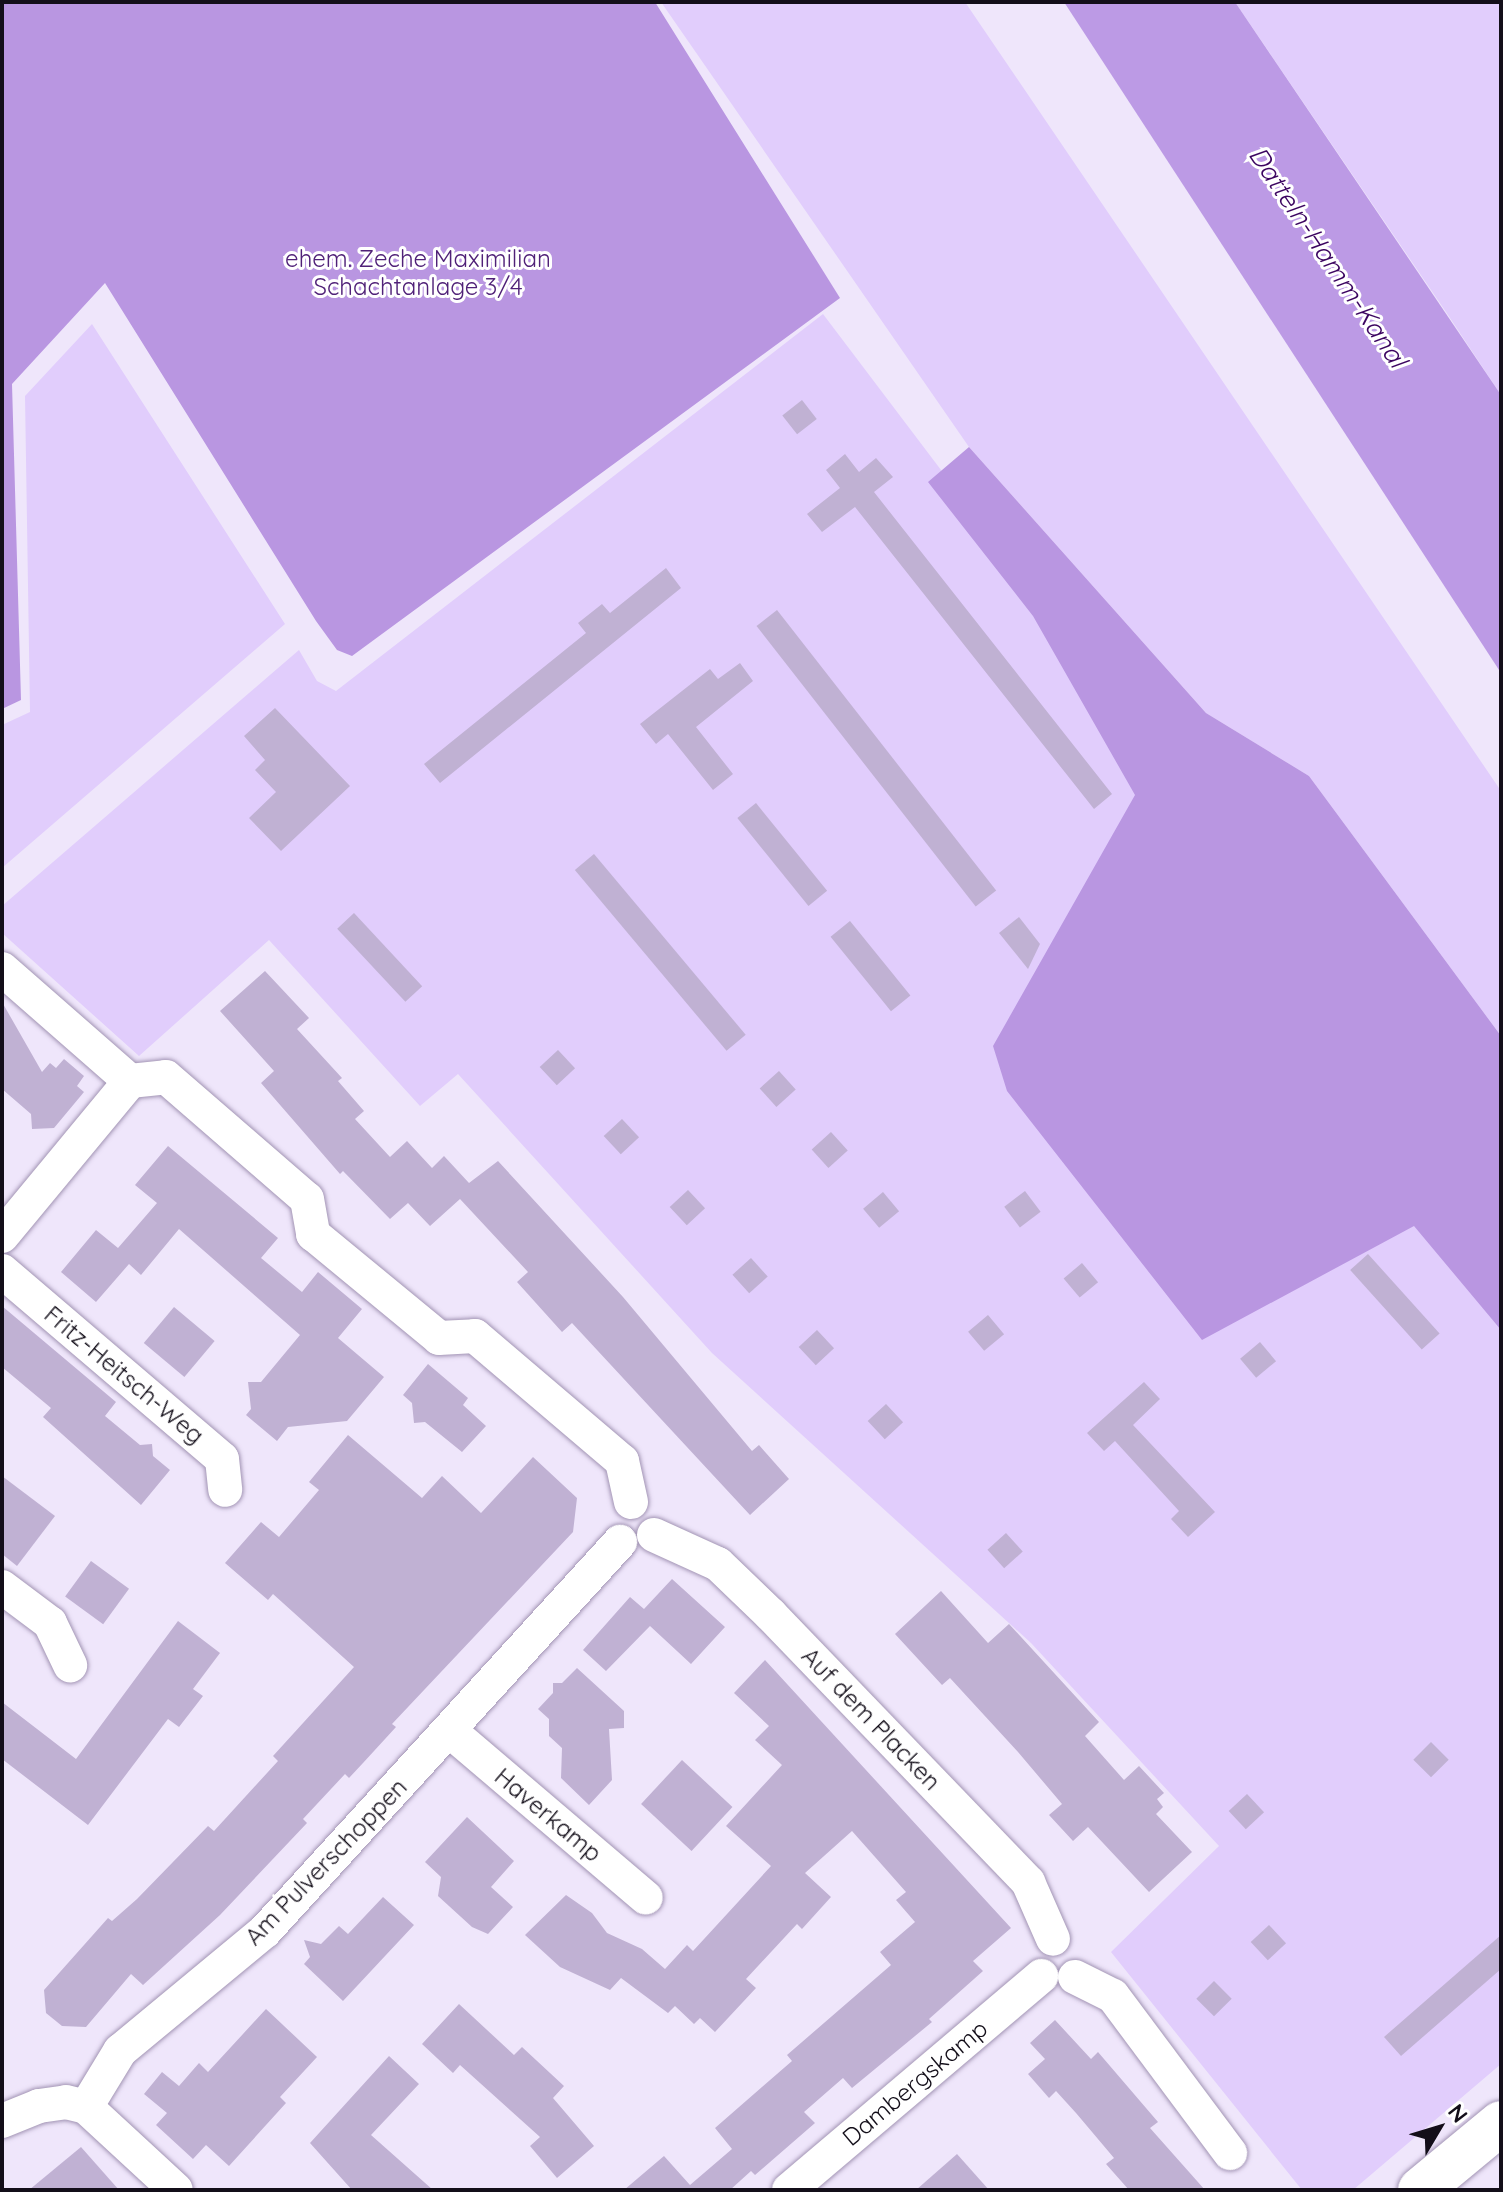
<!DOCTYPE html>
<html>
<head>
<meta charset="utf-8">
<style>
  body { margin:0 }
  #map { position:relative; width:1503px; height:2192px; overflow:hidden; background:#efe6fb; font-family:Quicksand,sans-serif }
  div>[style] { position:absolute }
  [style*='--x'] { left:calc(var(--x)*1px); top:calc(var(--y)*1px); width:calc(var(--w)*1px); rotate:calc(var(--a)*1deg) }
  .green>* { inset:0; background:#e1cdfc }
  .forest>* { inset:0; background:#b996e1 }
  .water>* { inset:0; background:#bc9ae5 }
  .building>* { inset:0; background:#c0b1d3; transform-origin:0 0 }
  .roads { filter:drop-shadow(0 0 2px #a294b4) drop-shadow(0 0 2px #a294b4) }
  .minor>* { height:34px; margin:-17px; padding:0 17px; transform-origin:17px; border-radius:17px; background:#fff }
  .tertiary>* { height:44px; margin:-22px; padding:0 22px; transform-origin:22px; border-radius:22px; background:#fff }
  span { translate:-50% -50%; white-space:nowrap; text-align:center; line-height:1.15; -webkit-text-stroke:6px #fff; paint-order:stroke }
  .park-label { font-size:24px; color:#502178 }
  .street-label { font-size:24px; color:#130e19 }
  .water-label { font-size:26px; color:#3b0460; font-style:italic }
  .frame { position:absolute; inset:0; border:4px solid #130e19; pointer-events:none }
  .north { position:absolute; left:1399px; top:2088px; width:80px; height:80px; -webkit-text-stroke:6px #fff; paint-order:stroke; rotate:52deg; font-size:22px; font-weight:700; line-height:32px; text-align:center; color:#130e19 }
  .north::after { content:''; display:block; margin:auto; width:28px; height:36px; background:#130e19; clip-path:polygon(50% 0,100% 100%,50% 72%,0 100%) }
</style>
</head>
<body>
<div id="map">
  <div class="green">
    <div style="clip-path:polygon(661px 2px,965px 2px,1501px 791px,1501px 1036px,1309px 776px,1206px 713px,969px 447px)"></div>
    <div style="clip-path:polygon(1235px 2px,1501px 2px,1501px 395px,1446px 312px)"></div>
    <div style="clip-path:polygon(823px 314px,1025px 581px,1501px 1146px,1501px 2064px,1353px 2190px,1302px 2190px,1111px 1952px,1219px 1846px,1031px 1643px,712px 1353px,458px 1074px,420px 1106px,269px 940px,139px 1056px,2px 933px,2px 906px,299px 650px,317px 681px,336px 691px)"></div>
    <div style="clip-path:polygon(92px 324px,285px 624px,2px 868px,2px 725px,30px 712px,25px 396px)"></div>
  </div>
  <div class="forest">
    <div style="clip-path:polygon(2px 2px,655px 2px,840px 298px,352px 656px,337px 650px,316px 621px,105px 283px,12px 384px,21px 700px,2px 709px)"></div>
    <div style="clip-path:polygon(969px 447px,1206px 713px,1309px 776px,1501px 1036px,1501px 1330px,1414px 1226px,1202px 1340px,1007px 1091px,993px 1046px,1135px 795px,1033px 616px,928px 482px)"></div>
  </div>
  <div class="water">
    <div style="clip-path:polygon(1064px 2px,1235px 2px,1501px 395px,1501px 673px)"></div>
  </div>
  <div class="building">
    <div style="left:802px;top:400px;width:24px;height:25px;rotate:52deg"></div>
    <div style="clip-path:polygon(845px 454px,859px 472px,876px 458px,893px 477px,874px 492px,1112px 794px,1094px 809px,855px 507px,822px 532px,807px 514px,840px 488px,826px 470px)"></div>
    <div style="clip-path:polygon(666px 568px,681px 588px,440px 783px,424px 764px,586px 633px,578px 623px,602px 604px,610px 613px)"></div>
    <div style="left:777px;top:610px;width:356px;height:26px;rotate:52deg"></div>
    <div style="clip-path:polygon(740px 663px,753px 681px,696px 727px,733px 774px,713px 790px,668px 734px,656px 744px,640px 724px,710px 669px,718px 679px)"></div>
    <div style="clip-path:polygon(275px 708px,350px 786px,281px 851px,249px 818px,276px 792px,255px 770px,265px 760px,244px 736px)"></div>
    <div style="left:756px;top:803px;width:113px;height:24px;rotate:51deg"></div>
    <div style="left:594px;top:854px;width:236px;height:25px;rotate:50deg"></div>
    <div style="left:354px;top:913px;width:100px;height:23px;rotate:47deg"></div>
    <div style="clip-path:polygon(1019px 917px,1040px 944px,1028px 969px,999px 933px)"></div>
    <div style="left:850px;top:921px;width:96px;height:25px;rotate:51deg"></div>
    <div style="clip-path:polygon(265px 971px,309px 1018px,297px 1029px,342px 1078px,338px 1081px,364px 1111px,355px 1119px,390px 1157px,407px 1141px,432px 1168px,444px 1156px,469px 1183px,498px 1161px,623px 1297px,752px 1451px,759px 1445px,789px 1479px,750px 1515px,572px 1323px,562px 1332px,517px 1282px,528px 1272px,460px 1199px,430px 1226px,408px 1203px,390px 1219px,343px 1171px,340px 1174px,261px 1083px,274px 1071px,220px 1011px)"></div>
    <div style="clip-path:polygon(2px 1002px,42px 1072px,50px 1063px,56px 1068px,64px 1059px,84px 1076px,77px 1086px,84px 1092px,54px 1128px,32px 1129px,31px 1114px,2px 1089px)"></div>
    <div style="left:558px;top:1050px;width:25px;height:25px;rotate:47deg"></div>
    <div style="left:779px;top:1071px;width:25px;height:26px;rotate:48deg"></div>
    <div style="left:622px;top:1119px;width:25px;height:25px;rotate:47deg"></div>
    <div style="left:831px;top:1132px;width:25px;height:26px;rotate:48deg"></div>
    <div style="clip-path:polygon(168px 1146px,278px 1238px,261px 1258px,302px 1292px,318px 1272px,362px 1309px,338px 1338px,384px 1377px,347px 1421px,288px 1427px,277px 1441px,246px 1415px,251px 1409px,248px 1382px,261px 1382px,300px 1335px,179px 1229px,141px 1275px,129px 1264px,96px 1302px,61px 1272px,96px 1230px,118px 1248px,157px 1203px,135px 1185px)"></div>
    <div style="left:688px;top:1190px;width:25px;height:25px;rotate:47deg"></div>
    <div style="left:1025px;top:1191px;width:26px;height:26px;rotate:53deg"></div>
    <div style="left:883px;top:1192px;width:25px;height:26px;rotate:50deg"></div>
    <div style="left:1368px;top:1254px;width:107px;height:24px;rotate:48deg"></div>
    <div style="left:751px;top:1258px;width:25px;height:25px;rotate:48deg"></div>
    <div style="left:1082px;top:1263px;width:25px;height:24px;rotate:50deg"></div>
    <div style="clip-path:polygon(2px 1306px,116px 1402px,105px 1416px,140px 1445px,152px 1444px,153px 1456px,170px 1470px,141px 1505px,43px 1417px,51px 1408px,2px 1367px)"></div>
    <div style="left:174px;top:1307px;width:53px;height:47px;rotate:40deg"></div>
    <div style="left:988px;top:1315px;width:25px;height:26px;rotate:50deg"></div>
    <div style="left:817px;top:1330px;width:25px;height:25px;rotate:47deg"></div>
    <div style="left:1260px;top:1342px;width:25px;height:26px;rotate:50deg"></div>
    <div style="clip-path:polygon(428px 1364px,468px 1398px,463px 1405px,486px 1426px,462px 1452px,425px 1422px,414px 1423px,412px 1403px,403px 1395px)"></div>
    <div style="clip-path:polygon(1144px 1382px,1160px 1399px,1133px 1425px,1215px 1512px,1188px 1537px,1171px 1519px,1179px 1511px,1115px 1441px,1104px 1451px,1087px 1433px)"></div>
    <div style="left:886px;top:1404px;width:25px;height:25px;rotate:47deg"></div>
    <div style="clip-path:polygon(348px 1435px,422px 1498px,442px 1476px,481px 1513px,533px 1457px,577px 1498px,573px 1532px,392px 1724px,396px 1727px,363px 1763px,349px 1778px,345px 1774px,303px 1819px,307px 1823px,220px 1915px,143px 1985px,131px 1974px,86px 2027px,62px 2026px,46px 2013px,44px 1990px,108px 1918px,112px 1921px,137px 1899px,208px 1826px,214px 1831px,278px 1761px,273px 1756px,354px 1667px,273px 1594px,268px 1600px,225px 1563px,261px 1522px,279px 1537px,319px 1490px,309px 1482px)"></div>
    <div style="clip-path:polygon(2px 1476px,55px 1516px,17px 1566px,2px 1554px)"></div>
    <div style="left:1006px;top:1533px;width:25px;height:25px;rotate:48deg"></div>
    <div style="left:91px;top:1561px;width:47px;height:44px;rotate:36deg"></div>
    <div style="clip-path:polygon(672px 1579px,725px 1627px,691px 1664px,650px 1626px,606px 1671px,583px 1650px,630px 1597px,644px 1609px)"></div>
    <div style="clip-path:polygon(941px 1591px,988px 1643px,1009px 1624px,1099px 1722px,1085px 1736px,1124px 1780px,1139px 1766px,1164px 1793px,1157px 1799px,1163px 1807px,1156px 1814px,1192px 1852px,1149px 1892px,1088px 1827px,1073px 1841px,1049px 1815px,1062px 1804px,1018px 1752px,950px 1678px,942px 1685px,895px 1634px)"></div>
    <div style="clip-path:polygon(178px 1621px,220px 1653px,193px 1689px,203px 1696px,179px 1727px,168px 1719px,88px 1825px,2px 1759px,2px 1702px,76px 1759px)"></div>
    <div style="clip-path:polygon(765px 1660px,1011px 1928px,973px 1961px,983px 1971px,929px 2019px,932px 2022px,852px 2088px,843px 2078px,804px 2112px,815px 2123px,755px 2175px,751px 2171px,730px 2190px,624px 2190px,664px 2156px,690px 2185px,732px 2149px,715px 2128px,792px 2061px,787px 2055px,891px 1965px,880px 1952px,915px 1922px,896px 1900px,906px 1892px,852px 1831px,805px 1873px,831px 1897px,802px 1929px,797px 1924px,746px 1979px,756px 1988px,715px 2032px,700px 2018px,694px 2024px,675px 2006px,668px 2013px,621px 1978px,610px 1990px,560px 1967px,525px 1935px,566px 1895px,592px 1913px,607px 1933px,642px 1949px,665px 1969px,687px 1945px,693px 1951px,771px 1866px,726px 1826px,782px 1765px,755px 1740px,769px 1726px,734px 1693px)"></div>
    <div style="clip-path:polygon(577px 1668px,624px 1711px,624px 1728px,609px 1729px,612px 1780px,589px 1805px,561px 1778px,562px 1748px,549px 1736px,549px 1719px,538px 1709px,553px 1693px,553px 1683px,562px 1683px)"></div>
    <div style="left:1431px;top:1742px;width:25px;height:25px;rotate:45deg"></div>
    <div style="left:682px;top:1760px;width:69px;height:60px;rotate:43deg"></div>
    <div style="left:1247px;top:1794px;width:25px;height:25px;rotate:47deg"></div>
    <div style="clip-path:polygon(467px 1817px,514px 1861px,491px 1887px,513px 1907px,488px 1934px,472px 1927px,438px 1896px,441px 1877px,425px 1862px)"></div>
    <div style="clip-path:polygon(383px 1897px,414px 1925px,343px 2001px,304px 1964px,310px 1957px,304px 1940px,321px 1944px,339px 1926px,348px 1934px)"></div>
    <div style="left:1269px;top:1925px;width:25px;height:25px;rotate:47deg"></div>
    <div style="clip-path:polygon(1501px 1935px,1501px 1969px,1401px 2056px,1384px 2037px)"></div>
    <div style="left:1214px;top:1981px;width:25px;height:25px;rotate:45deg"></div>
    <div style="clip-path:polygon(459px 2004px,514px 2055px,522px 2047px,564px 2086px,553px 2098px,594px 2146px,557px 2178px,530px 2146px,540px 2137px,460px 2065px,453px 2073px,422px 2044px)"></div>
    <div style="clip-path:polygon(266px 2009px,317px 2057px,280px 2097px,286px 2103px,229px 2166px,206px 2145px,193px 2159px,156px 2125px,167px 2113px,144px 2094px,162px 2072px,179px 2086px,199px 2063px,208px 2072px)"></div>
    <div style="clip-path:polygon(1055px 2020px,1091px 2059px,1098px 2052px,1158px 2122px,1150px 2128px,1205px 2190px,1129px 2190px,1106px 2164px,1114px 2158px,1076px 2113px,1056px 2091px,1049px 2098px,1028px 2074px,1045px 2059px,1030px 2043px)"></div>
    <div style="clip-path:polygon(389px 2056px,419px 2084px,371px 2135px,433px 2190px,352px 2190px,310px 2143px)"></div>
    <div style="clip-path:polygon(81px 2147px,119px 2190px,29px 2190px)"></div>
    <div style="clip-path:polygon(957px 2154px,989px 2190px,916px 2190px)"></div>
  </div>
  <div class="roads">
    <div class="minor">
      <div style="--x:2;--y:969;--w:170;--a:41.2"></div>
      <div style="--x:130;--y:1081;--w:36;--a:-6"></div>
      <div style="--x:166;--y:1077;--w:186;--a:40.9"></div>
      <div style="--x:307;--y:1199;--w:36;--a:80"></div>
      <div style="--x:313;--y:1234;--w:163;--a:39.5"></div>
      <div style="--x:439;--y:1338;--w:36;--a:-3"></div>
      <div style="--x:475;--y:1336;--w:193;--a:40.4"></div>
      <div style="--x:622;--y:1461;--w:42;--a:77.6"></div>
      <div style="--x:2;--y:1236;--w:201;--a:-50.4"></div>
      <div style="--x:2;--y:1271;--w:289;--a:40.5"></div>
      <div style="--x:222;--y:1459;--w:31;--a:84"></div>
      <div style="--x:654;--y:1535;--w:70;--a:24.4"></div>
      <div style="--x:718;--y:1564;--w:74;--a:43.9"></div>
      <div style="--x:771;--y:1615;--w:371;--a:46.1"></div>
      <div style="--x:1028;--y:1882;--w:62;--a:66.3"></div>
      <div style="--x:2;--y:1587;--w:60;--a:36.9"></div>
      <div style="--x:50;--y:1623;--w:47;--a:64.5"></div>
      <div style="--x:450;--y:1731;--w:257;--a:40.4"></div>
      <div style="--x:1075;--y:1977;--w:42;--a:26.6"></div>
      <div style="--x:1113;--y:1996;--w:196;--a:53.3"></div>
      <div style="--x:86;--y:2107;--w:66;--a:-58.7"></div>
      <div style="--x:120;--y:2051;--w:188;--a:-39.6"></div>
      <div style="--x:265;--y:1931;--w:527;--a:-47.62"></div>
      <div style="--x:2;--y:2121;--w:40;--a:-22"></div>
      <div style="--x:39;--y:2106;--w:27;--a:-8"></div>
      <div style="--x:66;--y:2102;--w:21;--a:14"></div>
      <div style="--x:86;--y:2107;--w:122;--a:42.7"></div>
      <div style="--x:789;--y:2190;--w:331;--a:-40.3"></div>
    </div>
    <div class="tertiary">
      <div style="--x:1420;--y:2190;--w:105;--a:-39.6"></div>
    </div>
  </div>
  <div class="park-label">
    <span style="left:418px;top:273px">ehem. Zeche Maximilian<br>Schachtanlage 3/4</span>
  </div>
  <div class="street-label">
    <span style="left:124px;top:1375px;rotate:40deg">Fritz-Heitsch-Weg</span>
    <span style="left:871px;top:1719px;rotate:46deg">Auf dem Placken</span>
    <span style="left:548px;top:1815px;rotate:40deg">Haverkamp</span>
    <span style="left:326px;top:1862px;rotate:-46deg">Am Pulverschoppen</span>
    <span style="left:915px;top:2083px;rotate:-40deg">Dambergskamp</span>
  </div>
  <div class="water-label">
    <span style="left:1328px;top:257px;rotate:56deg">Datteln-Hamm-Kanal</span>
  </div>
  <div class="frame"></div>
  <div class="north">N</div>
</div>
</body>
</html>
